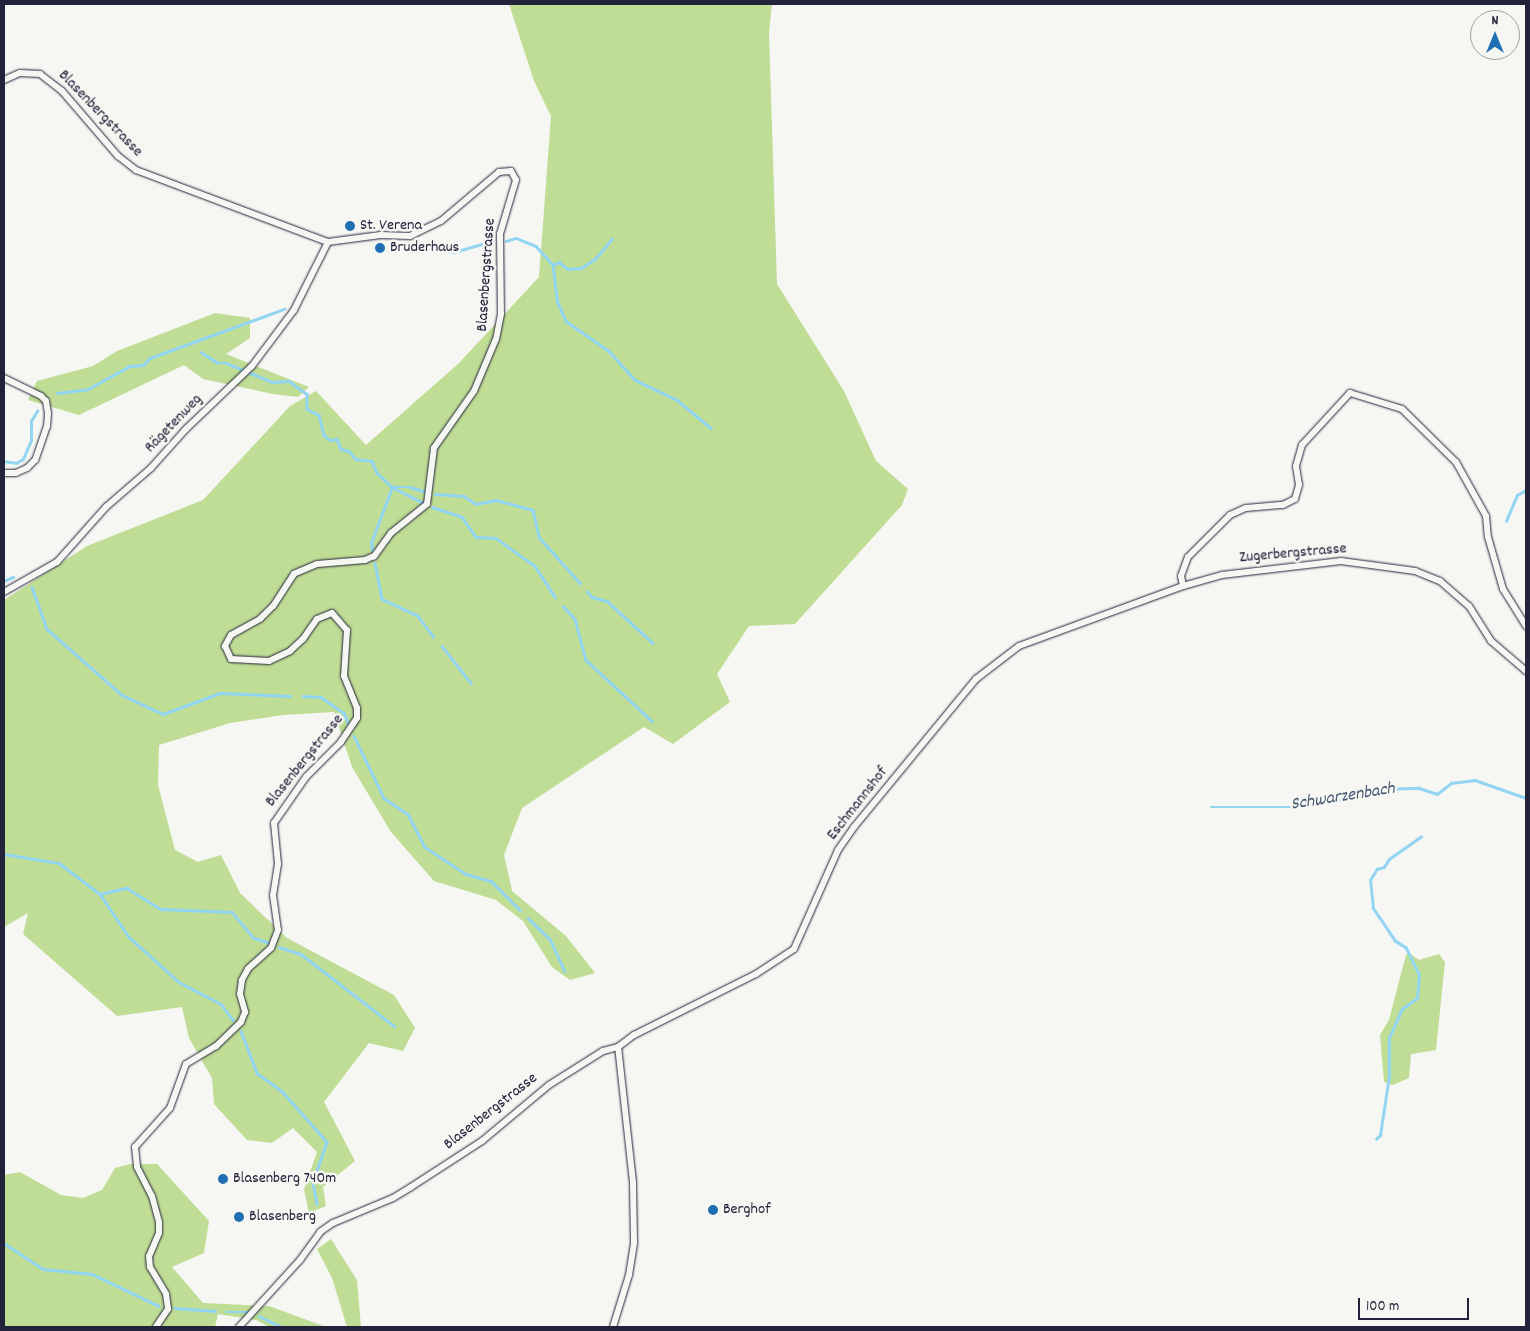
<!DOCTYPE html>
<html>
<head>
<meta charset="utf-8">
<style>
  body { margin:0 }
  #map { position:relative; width:1530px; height:1331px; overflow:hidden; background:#f6f6f2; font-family:Dekko,sans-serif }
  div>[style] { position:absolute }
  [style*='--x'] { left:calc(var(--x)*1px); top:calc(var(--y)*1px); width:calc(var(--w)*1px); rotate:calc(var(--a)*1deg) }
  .green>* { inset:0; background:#bfdd95 }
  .stream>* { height:2.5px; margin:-1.25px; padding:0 1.25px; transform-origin:1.25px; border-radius:1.25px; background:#92d5f3 }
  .roads { filter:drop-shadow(0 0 1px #22223b) drop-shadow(0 0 1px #22223b) }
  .minor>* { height:6px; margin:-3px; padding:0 3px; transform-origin:3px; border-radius:3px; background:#f6f6f2 }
  .dots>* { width:14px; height:14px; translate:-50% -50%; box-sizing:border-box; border:2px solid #f6f6f2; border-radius:50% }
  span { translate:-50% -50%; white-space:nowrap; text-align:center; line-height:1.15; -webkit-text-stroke:5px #f6f6f2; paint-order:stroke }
  .street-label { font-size:16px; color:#22223b }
  .poi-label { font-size:16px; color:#22223b }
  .left { translate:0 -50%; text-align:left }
  .water-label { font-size:18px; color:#445872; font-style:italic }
  .frame { position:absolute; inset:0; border:5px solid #22223b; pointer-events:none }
  .north { position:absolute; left:1470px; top:10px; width:50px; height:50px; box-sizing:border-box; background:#f6f6f2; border:1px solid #a1a1a9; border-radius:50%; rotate:0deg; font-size:14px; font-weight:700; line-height:20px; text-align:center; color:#22223b }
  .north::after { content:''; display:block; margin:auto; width:18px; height:22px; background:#1f6fb2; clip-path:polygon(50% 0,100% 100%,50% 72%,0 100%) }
  .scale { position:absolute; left:1358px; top:1298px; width:111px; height:22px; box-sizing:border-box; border:2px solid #22223b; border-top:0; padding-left:6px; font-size:15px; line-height:18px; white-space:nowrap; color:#22223b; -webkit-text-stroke:4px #f6f6f2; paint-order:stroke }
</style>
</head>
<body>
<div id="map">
  <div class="green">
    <div style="clip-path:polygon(509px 4px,772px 4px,769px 33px,777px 284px,844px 391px,876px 461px,908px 489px,902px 505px,795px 624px,749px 626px,717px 674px,730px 702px,673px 744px,644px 727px,522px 808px,504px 855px,512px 891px,566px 936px,595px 973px,570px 980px,552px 967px,523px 921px,496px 900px,434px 881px,391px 832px,352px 767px,334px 712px,283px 715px,230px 723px,159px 745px,158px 785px,175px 850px,198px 862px,221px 855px,240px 893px,287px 938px,394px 995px,415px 1028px,403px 1051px,369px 1043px,324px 1102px,355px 1161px,323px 1187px,326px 1206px,309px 1213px,304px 1189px,317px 1152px,293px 1128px,272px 1143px,247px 1140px,214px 1104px,212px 1078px,189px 1038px,182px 1007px,117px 1016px,23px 934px,28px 913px,4px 927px,4px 600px,87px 546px,203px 500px,290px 406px,316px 391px,366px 445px,458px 364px,539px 277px,551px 116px,534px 81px)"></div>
    <div style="clip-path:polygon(215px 313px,250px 318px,250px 338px,226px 354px,309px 387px,298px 397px,273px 394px,203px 379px,184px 365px,79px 415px,28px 400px,37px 381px,93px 366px,117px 351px)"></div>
    <div style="clip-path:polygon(1409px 953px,1419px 960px,1439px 954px,1445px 962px,1436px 1050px,1411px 1054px,1409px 1078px,1393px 1085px,1384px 1082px,1380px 1035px,1389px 1020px,1406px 955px)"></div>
    <div style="clip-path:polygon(130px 1164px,157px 1164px,209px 1221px,204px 1253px,172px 1267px,203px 1303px,269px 1306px,326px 1327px,269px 1327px,256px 1320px,218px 1314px,215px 1327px,160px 1327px,155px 1324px,152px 1327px,4px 1327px,4px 1175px,20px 1172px,61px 1195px,83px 1198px,102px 1190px,115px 1168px)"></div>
    <div style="clip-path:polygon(331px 1239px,357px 1280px,361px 1327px,347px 1327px,332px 1278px,317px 1249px)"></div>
  </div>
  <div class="stream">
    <div style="--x:506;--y:241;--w:10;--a:-17"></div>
    <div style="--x:516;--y:238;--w:22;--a:22"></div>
    <div style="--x:536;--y:246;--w:25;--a:48"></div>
    <div style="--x:553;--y:265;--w:38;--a:83"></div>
    <div style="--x:558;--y:303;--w:20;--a:66"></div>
    <div style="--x:566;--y:321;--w:52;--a:34.9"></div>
    <div style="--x:609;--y:351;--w:39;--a:48"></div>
    <div style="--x:635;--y:380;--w:47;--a:25.5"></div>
    <div style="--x:677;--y:400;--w:44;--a:39.5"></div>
    <div style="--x:392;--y:243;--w:63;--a:8.3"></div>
    <div style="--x:454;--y:252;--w:40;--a:-16"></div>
    <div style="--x:553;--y:265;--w:7;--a:-27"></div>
    <div style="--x:559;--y:262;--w:11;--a:38"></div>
    <div style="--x:568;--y:269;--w:13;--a:-4"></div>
    <div style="--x:581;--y:268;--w:17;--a:-33"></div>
    <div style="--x:595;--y:259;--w:26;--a:-50"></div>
    <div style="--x:201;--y:352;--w:20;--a:33"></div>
    <div style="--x:218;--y:363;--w:8;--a:0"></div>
    <div style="--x:226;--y:363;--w:50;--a:22.4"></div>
    <div style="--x:272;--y:382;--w:17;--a:-3"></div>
    <div style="--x:289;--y:381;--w:22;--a:36"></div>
    <div style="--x:307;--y:394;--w:15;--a:90"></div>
    <div style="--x:307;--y:409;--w:13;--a:27"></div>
    <div style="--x:319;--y:415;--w:21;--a:76"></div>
    <div style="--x:324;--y:435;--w:8;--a:40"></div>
    <div style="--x:330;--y:440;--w:7;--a:-8"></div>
    <div style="--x:337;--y:439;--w:11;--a:68"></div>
    <div style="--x:341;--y:449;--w:8;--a:14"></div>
    <div style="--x:349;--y:451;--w:11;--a:49"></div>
    <div style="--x:356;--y:459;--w:16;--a:7"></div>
    <div style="--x:372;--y:461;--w:13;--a:67"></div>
    <div style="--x:377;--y:473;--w:21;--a:43"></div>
    <div style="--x:392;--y:487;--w:33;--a:27"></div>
    <div style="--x:57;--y:393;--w:31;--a:-7"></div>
    <div style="--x:88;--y:389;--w:48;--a:-28.7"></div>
    <div style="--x:130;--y:366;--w:13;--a:-4"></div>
    <div style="--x:143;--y:365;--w:10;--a:-45"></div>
    <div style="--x:150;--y:358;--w:143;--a:-20.1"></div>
    <div style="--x:4;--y:461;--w:12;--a:9"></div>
    <div style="--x:16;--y:463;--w:8;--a:-30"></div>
    <div style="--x:23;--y:459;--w:21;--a:-67"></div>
    <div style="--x:31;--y:440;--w:19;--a:-90"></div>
    <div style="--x:31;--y:421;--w:12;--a:-59"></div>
    <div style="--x:393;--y:487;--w:17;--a:0"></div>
    <div style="--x:410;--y:487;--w:14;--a:17"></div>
    <div style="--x:435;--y:494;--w:29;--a:4"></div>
    <div style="--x:464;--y:496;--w:14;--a:34"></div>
    <div style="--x:476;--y:504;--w:20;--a:-11"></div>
    <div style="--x:496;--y:500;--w:38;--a:15"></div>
    <div style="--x:533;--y:510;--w:28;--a:77"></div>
    <div style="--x:539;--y:537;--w:62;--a:48.3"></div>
    <div style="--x:432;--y:507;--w:32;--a:18"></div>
    <div style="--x:462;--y:517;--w:24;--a:55"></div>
    <div style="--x:476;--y:537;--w:20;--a:3"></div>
    <div style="--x:496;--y:538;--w:48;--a:35.7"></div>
    <div style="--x:535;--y:566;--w:37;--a:57"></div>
    <div style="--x:1506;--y:521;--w:28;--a:-67"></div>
    <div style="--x:1517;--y:495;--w:10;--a:-29"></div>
    <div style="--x:372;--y:550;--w:7;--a:-98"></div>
    <div style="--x:371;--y:543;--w:60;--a:-69.4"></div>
    <div style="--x:375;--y:563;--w:37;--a:79"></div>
    <div style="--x:382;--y:599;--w:40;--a:25"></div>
    <div style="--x:418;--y:616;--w:26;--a:53"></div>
    <div style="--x:4;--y:581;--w:10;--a:-24"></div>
    <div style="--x:32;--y:587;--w:45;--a:70.3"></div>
    <div style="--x:47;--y:629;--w:100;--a:41.3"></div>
    <div style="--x:122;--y:695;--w:45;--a:24.9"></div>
    <div style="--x:163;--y:714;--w:61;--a:-20.2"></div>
    <div style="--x:220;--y:693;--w:70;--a:2.5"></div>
    <div style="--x:587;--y:591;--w:8;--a:50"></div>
    <div style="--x:592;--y:597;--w:16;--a:15"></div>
    <div style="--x:607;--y:601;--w:62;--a:42.4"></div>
    <div style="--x:563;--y:606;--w:18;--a:47"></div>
    <div style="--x:575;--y:619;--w:42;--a:75"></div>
    <div style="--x:586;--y:660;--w:90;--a:42.7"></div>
    <div style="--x:442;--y:646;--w:47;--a:51.9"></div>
    <div style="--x:303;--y:696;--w:18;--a:3"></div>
    <div style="--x:321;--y:697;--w:28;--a:35"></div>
    <div style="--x:344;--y:713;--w:12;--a:66"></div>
    <div style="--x:354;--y:736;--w:69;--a:64.2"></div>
    <div style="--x:384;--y:798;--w:29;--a:34"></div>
    <div style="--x:408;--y:814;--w:37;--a:63"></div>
    <div style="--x:425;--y:847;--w:49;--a:33.4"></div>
    <div style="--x:466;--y:874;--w:26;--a:16"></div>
    <div style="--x:491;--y:881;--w:41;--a:45"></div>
    <div style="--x:1211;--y:807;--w:83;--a:0"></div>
    <div style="--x:1294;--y:807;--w:81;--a:-9.2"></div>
    <div style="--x:1374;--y:794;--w:11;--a:-27"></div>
    <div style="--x:1384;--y:789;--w:35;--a:-2"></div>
    <div style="--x:1419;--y:788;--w:19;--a:18"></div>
    <div style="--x:1437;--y:794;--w:18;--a:-38"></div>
    <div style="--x:1451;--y:783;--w:24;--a:-7"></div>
    <div style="--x:1475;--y:780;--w:54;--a:19.4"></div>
    <div style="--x:4;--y:854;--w:56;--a:9.3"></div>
    <div style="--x:59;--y:863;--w:51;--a:37.1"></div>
    <div style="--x:100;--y:894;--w:52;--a:56"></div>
    <div style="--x:129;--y:937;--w:67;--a:42"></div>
    <div style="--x:179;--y:982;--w:47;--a:27.6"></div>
    <div style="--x:221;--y:1004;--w:20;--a:53"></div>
    <div style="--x:100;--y:894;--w:28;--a:-13"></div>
    <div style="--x:127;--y:888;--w:40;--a:32"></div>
    <div style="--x:161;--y:909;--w:71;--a:2.4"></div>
    <div style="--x:232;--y:912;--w:34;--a:50"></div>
    <div style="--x:254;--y:938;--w:14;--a:17"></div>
    <div style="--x:528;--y:918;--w:30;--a:44"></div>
    <div style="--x:550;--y:939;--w:35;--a:65"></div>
    <div style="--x:279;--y:947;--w:23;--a:18"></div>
    <div style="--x:301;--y:954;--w:118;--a:37.7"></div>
    <div style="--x:241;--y:1031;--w:45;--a:69.1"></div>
    <div style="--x:257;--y:1073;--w:31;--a:36"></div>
    <div style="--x:282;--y:1091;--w:68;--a:48.6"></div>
    <div style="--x:327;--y:1142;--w:43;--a:108.9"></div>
    <div style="--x:313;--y:1183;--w:21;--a:79"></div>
    <div style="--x:1376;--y:1139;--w:6;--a:-45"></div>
    <div style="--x:1380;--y:1135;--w:60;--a:-81.3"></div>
    <div style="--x:1389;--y:1076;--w:38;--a:-90"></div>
    <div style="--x:1389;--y:1038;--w:32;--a:-66"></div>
    <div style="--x:1402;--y:1009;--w:19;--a:-36"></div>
    <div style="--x:1417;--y:998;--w:23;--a:-85"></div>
    <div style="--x:1419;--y:975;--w:30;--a:-116"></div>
    <div style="--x:1406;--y:948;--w:13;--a:-148"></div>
    <div style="--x:1395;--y:941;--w:40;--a:-124"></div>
    <div style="--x:1373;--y:908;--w:28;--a:-96"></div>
    <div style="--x:1370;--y:880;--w:13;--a:-58"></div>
    <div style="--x:1377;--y:869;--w:7;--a:-16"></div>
    <div style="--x:1384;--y:867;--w:9;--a:-58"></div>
    <div style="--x:1389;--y:859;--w:39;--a:-35"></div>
    <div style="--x:4;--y:1243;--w:47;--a:33.7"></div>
    <div style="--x:43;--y:1269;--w:49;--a:5.8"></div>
    <div style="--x:92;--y:1274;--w:74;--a:25.5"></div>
    <div style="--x:175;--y:1308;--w:40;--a:4.3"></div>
    <div style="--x:226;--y:1312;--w:21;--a:0"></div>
    <div style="--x:259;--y:1316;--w:25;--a:26"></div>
  </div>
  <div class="roads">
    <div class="minor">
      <div style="--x:4;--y:80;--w:17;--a:-24"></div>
      <div style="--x:20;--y:73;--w:20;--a:3"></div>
      <div style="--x:40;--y:74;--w:28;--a:38"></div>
      <div style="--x:62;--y:91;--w:86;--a:49.3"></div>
      <div style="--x:118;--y:156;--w:23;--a:38"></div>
      <div style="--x:136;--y:170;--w:205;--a:20.6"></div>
      <div style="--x:328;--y:242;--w:53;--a:-7.5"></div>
      <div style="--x:381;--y:235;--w:29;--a:2"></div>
      <div style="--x:410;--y:236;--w:34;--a:-26"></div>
      <div style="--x:441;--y:221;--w:76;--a:-40.2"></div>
      <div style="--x:499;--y:172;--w:12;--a:-5"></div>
      <div style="--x:511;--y:171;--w:10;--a:61"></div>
      <div style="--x:516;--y:180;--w:56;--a:106.5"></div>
      <div style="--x:500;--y:234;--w:80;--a:89.3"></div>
      <div style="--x:501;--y:314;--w:25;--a:101"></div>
      <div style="--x:496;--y:339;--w:56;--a:112.9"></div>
      <div style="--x:474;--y:391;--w:70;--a:125.1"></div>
      <div style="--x:434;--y:448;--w:56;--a:97.1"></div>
      <div style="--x:427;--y:504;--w:46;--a:141.1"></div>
      <div style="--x:391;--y:533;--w:29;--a:126"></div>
      <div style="--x:374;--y:556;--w:10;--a:156"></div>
      <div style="--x:365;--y:560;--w:48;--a:175.2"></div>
      <div style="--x:317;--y:564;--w:25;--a:157"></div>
      <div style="--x:294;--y:574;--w:38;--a:123"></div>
      <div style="--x:273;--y:606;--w:18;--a:135"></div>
      <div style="--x:260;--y:619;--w:33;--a:151"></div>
      <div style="--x:231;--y:635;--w:13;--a:119"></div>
      <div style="--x:225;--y:646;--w:14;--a:65"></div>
      <div style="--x:231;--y:659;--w:38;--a:3"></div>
      <div style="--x:269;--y:661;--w:23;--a:-25"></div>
      <div style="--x:290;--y:651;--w:18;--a:-43"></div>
      <div style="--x:303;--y:639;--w:24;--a:-55"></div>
      <div style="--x:317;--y:619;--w:16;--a:-22"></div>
      <div style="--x:332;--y:613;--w:23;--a:49"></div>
      <div style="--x:347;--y:630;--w:46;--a:93.7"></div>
      <div style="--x:344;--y:676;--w:35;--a:68"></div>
      <div style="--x:357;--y:708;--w:10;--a:90"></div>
      <div style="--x:357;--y:718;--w:29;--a:124"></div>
      <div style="--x:341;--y:742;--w:49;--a:135"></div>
      <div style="--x:306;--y:777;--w:56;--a:124.8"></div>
      <div style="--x:274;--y:823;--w:41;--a:84.4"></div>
      <div style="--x:278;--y:864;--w:31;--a:99"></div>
      <div style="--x:273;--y:895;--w:35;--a:82"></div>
      <div style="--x:278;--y:930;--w:19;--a:111"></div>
      <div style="--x:271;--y:948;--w:31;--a:138"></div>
      <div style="--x:248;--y:969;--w:13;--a:119"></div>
      <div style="--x:242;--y:980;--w:14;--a:98"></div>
      <div style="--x:240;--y:994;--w:19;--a:74"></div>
      <div style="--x:245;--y:1012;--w:11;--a:112"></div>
      <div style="--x:241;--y:1022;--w:35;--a:136"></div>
      <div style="--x:216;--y:1046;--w:35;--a:149"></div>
      <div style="--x:186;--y:1064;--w:47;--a:110"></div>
      <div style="--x:170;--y:1108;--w:52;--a:131.9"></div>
      <div style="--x:135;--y:1147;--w:20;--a:84"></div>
      <div style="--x:137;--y:1167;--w:33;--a:63"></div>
      <div style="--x:152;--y:1196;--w:27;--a:75"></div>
      <div style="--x:159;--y:1222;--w:11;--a:90"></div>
      <div style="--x:159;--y:1233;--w:25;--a:113"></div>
      <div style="--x:149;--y:1256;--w:11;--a:85"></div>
      <div style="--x:150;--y:1267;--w:31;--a:59"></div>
      <div style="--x:166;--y:1294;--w:15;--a:82"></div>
      <div style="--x:168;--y:1309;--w:22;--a:124"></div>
      <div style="--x:4;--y:378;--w:41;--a:25.9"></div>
      <div style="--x:41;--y:396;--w:7;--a:45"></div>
      <div style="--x:46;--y:401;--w:12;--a:81"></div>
      <div style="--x:48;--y:413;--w:13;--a:94"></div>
      <div style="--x:47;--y:426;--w:36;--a:109"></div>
      <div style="--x:35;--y:460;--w:11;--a:135"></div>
      <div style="--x:27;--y:468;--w:12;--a:156"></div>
      <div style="--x:16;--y:473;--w:12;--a:180"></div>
      <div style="--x:1183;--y:586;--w:10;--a:-101"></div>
      <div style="--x:1181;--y:576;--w:20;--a:-70"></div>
      <div style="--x:1188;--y:557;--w:59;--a:-45"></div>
      <div style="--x:1230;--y:515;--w:17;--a:-24"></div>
      <div style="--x:1246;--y:508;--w:37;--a:-5"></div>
      <div style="--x:1283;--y:505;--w:13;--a:-27"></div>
      <div style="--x:1295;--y:499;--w:15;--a:-74"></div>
      <div style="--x:1299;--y:485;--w:19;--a:-99"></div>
      <div style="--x:1296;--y:466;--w:22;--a:-74"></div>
      <div style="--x:1302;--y:445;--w:71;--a:-47.3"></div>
      <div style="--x:1350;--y:393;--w:54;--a:17.1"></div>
      <div style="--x:1402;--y:409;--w:76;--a:44.5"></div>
      <div style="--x:1456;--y:462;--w:62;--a:60.9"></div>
      <div style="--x:1486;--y:516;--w:21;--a:85"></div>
      <div style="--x:1488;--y:537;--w:54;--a:73.9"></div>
      <div style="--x:1503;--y:589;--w:44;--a:58.1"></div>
      <div style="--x:4;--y:592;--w:61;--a:-29.5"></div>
      <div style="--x:57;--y:562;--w:74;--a:-48.3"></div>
      <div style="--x:106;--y:507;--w:60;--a:-40.9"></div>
      <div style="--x:151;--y:468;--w:52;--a:-48.1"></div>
      <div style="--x:186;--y:429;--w:91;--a:-43.7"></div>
      <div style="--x:252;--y:366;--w:70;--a:-53.1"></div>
      <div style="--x:294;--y:310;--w:76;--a:-63.4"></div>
      <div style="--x:239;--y:1327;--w:91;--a:-47.7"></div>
      <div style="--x:300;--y:1260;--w:34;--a:-54"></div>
      <div style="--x:320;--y:1232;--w:16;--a:-35"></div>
      <div style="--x:333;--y:1223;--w:65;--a:-22.6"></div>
      <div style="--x:393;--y:1198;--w:21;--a:-31"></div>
      <div style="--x:411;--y:1187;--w:85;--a:-32.9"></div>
      <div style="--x:482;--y:1141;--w:87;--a:-39.9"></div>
      <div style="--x:549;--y:1085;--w:64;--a:-32.2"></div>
      <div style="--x:603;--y:1051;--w:16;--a:-15"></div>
      <div style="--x:618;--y:1047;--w:20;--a:-37"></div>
      <div style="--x:634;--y:1035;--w:136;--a:-26.6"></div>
      <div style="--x:756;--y:974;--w:45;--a:-33.3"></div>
      <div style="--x:794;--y:949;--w:108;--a:-66"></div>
      <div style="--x:838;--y:850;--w:28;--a:-55"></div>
      <div style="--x:854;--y:827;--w:192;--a:-50.5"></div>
      <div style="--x:976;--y:679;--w:54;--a:-37.5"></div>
      <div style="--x:1019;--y:646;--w:175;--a:-20.1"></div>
      <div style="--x:1183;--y:586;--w:41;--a:-15.8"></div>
      <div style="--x:1222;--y:575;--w:120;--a:-6.7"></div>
      <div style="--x:1341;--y:561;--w:75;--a:7.7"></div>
      <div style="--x:1415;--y:571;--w:27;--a:22"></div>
      <div style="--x:1440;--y:581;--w:38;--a:41"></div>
      <div style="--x:1469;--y:606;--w:41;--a:57.8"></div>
      <div style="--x:1491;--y:641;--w:46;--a:40.6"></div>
      <div style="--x:613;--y:1327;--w:54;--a:-72.9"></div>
      <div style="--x:629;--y:1275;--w:33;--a:-81"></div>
      <div style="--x:634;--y:1242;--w:60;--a:-91"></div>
      <div style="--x:633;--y:1182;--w:136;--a:-96.3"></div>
    </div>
  </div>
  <div class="dots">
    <div style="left:350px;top:226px;background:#1f6fb2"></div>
    <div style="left:380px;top:248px;background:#1f6fb2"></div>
    <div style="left:223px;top:1179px;background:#1f6fb2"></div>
    <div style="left:713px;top:1210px;background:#1f6fb2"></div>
    <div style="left:239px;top:1217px;background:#1f6fb2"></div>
  </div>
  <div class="street-label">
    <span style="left:100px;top:114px;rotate:46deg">Blasenbergstrasse</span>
    <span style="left:487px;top:275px;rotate:-86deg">Blasenbergstrasse</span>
    <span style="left:174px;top:424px;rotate:-46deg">Rägetenweg</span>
    <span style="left:1293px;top:554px;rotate:-5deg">Zugerbergstrasse</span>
    <span style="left:305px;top:761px;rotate:-51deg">Blasenbergstrasse</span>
    <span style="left:858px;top:804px;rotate:-52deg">Eschmannshof</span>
    <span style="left:491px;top:1112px;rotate:-38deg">Blasenbergstrasse</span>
  </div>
  <div class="poi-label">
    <span class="left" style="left:360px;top:226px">St. Verena</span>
    <span class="left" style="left:390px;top:248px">Bruderhaus</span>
    <span class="left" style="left:233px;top:1179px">Blasenberg 740m</span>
    <span class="left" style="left:723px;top:1210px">Berghof</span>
    <span class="left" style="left:249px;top:1217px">Blasenberg</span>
  </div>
  <div class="water-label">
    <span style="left:1343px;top:798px;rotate:-9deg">Schwarzenbach</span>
  </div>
  <div class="frame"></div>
  <div class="north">N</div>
  <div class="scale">100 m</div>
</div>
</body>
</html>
